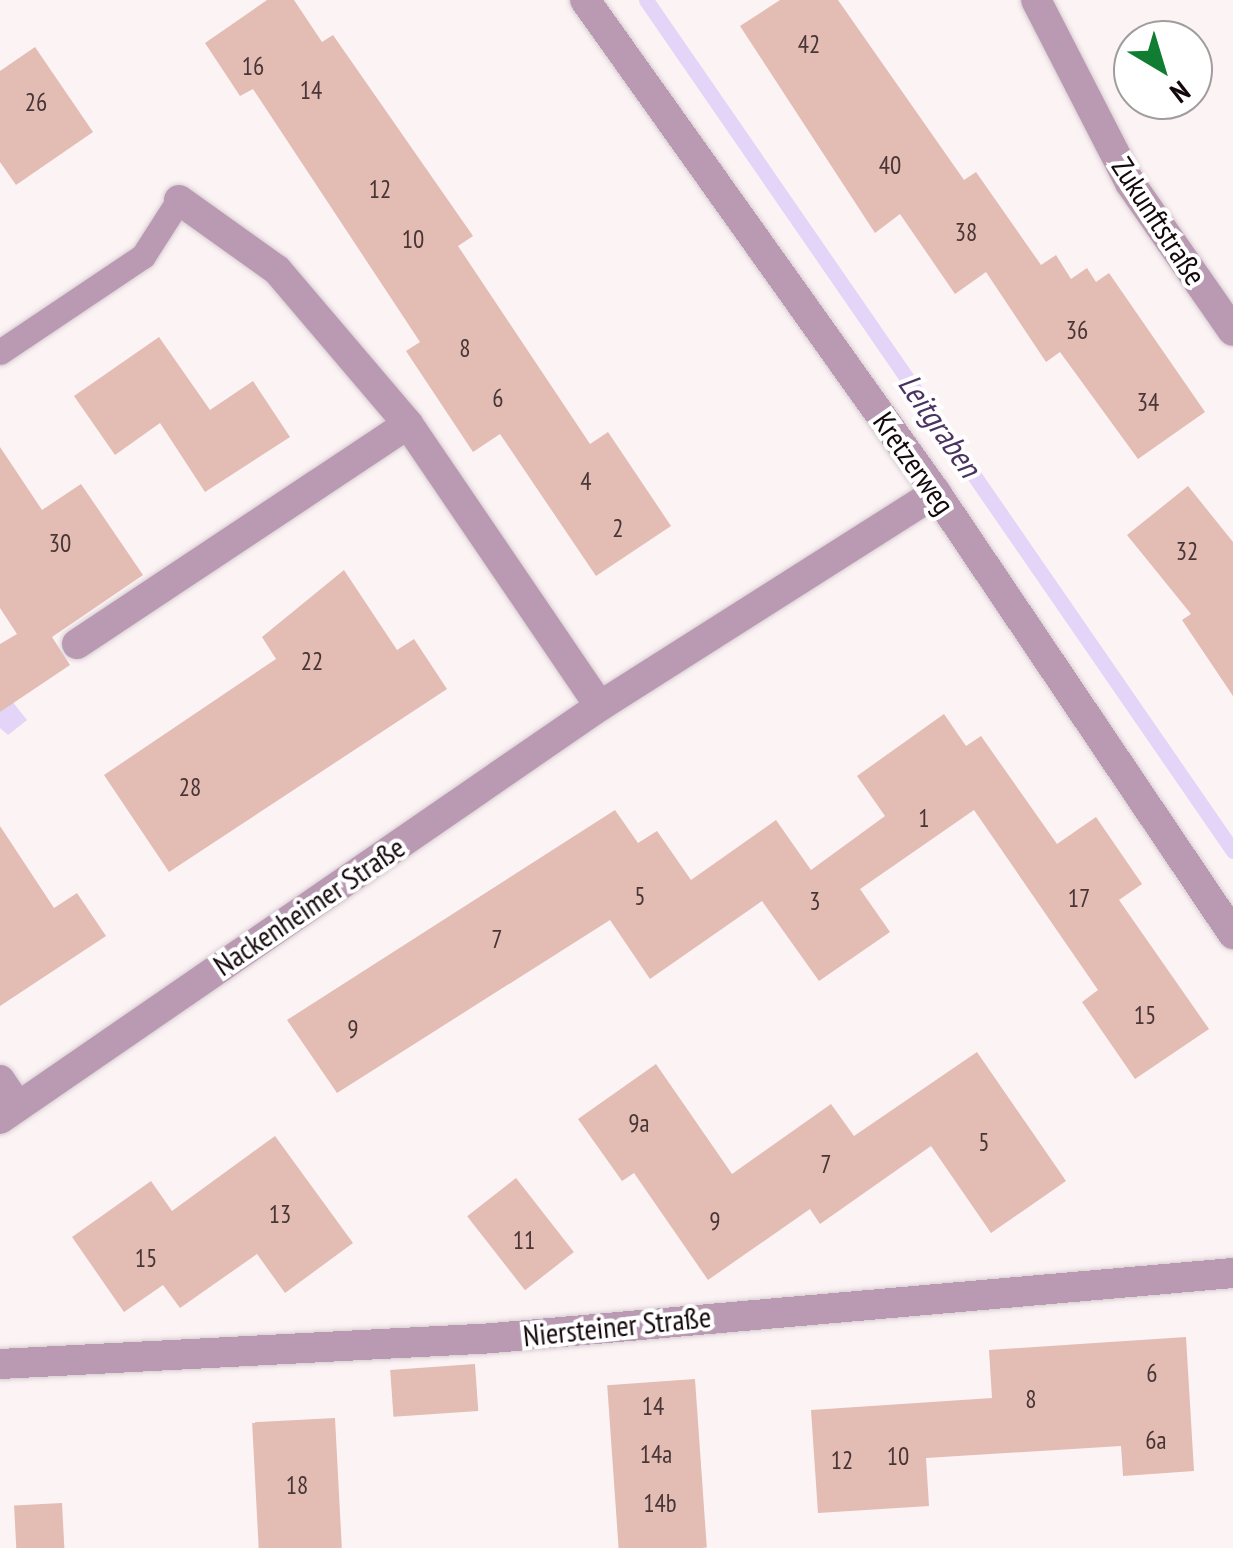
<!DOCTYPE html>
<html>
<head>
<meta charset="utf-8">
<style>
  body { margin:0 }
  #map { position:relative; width:1233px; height:1548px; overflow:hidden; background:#fcf3f5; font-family:"PT Sans Narrow",sans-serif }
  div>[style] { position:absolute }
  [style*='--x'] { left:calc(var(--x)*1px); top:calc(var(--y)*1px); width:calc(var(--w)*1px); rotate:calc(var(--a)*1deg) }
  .water>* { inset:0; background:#e4d4f7 }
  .stream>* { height:15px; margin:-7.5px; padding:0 7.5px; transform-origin:7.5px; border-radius:7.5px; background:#e4d4f7 }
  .building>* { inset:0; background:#e3bcb3; transform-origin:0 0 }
  .roads { filter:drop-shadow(0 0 2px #d7cdd0) drop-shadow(0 0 2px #d7cdd0) }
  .lane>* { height:25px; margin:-12.5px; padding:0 12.5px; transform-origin:12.5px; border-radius:12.5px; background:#ba9ab2 }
  .street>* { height:30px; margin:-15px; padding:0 15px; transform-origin:15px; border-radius:15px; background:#ba9ab2 }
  span { translate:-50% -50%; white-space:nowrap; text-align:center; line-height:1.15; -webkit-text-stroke:8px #fff; paint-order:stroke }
  .number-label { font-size:25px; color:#483536 }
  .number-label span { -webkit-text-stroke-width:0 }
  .street-label { font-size:30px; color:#15080c }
  .water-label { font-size:32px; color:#4a3361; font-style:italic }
  .north { position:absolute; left:1113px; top:20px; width:100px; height:100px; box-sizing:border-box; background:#fff; border:2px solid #a19c9e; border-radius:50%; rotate:142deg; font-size:28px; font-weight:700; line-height:40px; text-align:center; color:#15080c }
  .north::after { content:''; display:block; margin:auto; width:35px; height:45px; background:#107d32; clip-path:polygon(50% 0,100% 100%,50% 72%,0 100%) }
</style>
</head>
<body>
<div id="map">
  <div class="water">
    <div style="clip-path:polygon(0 686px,27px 720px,8px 735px,0 728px)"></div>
  </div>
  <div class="stream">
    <div style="--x:646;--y:0;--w:1034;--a:55.4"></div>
  </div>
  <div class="building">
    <div style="clip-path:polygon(267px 0,294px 0,322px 42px,333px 35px,473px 236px,458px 246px,590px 444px,608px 432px,671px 526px,596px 576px,500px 434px,473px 452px,406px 351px,420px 342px,253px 89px,240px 96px,205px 43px)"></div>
    <div style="clip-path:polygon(780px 0,838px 0,964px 180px,976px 172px,1041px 265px,1056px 255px,1071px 279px,1087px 268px,1096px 282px,1109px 273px,1205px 412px,1138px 459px,1060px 352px,1046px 362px,986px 272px,955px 294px,900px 214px,875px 233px,740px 26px)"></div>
    <div style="clip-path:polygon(35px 47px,93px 132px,16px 185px,0 162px,0 71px)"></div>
    <div style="clip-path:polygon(159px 337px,210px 410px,253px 381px,290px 437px,205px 492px,160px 423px,115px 455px,74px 396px)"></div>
    <div style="clip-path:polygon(0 447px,42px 510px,81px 484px,143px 575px,52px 637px,70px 665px,0 712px,0 644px,17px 634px,0 608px)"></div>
    <div style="clip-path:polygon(1188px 486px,1233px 542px,1233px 696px,1182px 620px,1191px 614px,1127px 535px)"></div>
    <div style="clip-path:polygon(344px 570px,397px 650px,414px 639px,447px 689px,169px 872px,104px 775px,276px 659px,262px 637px)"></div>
    <div style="clip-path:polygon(944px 714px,966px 746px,981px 736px,1057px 844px,1096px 817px,1142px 884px,1119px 900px,1209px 1029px,1135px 1079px,1082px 1002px,1098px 990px,974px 810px,860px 889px,890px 932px,819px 981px,762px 901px,650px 979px,610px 920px,337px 1093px,287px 1020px,615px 810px,638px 843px,657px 831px,691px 880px,776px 820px,811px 870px,885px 816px,857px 776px)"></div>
    <div style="clip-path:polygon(0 826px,54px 908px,77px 893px,106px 936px,0 1006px)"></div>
    <div style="clip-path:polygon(977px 1052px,1066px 1181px,991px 1233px,931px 1146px,820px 1224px,810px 1209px,708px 1280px,634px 1173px,622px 1181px,578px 1119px,656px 1064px,732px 1174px,831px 1104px,854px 1136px)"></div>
    <div style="clip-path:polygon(275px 1136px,353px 1243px,285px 1293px,257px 1254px,180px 1308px,163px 1285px,124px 1312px,72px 1237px,151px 1181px,172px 1211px)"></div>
    <div style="left:516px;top:1178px;width:94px;height:62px;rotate:52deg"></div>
    <div style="clip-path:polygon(1186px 1337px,1194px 1471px,1123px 1476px,1121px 1446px,926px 1458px,929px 1506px,818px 1513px,811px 1410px,992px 1398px,989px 1350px)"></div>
    <div style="left:475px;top:1364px;width:47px;height:85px;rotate:86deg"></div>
    <div style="left:695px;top:1379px;width:169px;height:88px;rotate:86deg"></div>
    <div style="left:335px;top:1418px;width:130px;height:83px;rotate:87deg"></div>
    <div style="left:62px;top:1503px;width:45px;height:48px;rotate:87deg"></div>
  </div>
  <div class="roads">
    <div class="lane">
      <div style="--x:0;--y:352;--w:172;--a:-33.9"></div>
      <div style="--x:143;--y:256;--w:67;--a:-57.3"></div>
    </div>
    <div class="street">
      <div style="--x:585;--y:0;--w:605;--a:54.55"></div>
      <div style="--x:936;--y:493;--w:532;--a:56.04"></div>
      <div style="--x:1036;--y:0;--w:206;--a:62.8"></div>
      <div style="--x:1130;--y:183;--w:180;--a:55.2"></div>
      <div style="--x:179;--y:200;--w:120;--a:35.5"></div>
      <div style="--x:277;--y:270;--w:202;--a:49.6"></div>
      <div style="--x:408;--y:424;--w:341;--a:55.8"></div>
      <div style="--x:77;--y:644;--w:397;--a:-33.6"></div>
      <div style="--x:0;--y:1080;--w:30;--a:56"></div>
      <div style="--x:0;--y:1119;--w:728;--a:-34.54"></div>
      <div style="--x:600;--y:706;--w:398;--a:-32.4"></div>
      <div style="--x:0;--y:1364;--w:494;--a:-3"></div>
      <div style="--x:493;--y:1338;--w:743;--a:-5.02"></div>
    </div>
  </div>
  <div class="number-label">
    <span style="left:809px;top:44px">42</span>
    <span style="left:253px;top:66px">16</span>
    <span style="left:311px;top:90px">14</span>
    <span style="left:36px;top:102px">26</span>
    <span style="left:890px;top:165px">40</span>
    <span style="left:380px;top:189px">12</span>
    <span style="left:966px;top:232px">38</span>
    <span style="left:413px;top:239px">10</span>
    <span style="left:1077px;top:330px">36</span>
    <span style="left:465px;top:348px">8</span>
    <span style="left:498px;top:398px">6</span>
    <span style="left:1148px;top:402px">34</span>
    <span style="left:586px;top:481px">4</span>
    <span style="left:618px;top:528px">2</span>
    <span style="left:60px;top:543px">30</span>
    <span style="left:1187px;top:551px">32</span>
    <span style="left:312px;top:661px">22</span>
    <span style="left:190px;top:787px">28</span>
    <span style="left:924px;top:818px">1</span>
    <span style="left:640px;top:896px">5</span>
    <span style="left:1079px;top:898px">17</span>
    <span style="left:815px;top:901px">3</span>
    <span style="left:497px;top:939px">7</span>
    <span style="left:1145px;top:1015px">15</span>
    <span style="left:353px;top:1029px">9</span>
    <span style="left:639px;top:1123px">9a</span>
    <span style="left:984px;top:1142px">5</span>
    <span style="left:826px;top:1164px">7</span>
    <span style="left:280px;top:1214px">13</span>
    <span style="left:715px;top:1221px">9</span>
    <span style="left:524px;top:1240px">11</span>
    <span style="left:146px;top:1258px">15</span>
    <span style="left:1152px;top:1373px">6</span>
    <span style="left:1031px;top:1399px">8</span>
    <span style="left:653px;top:1406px">14</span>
    <span style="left:1156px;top:1440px">6a</span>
    <span style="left:656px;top:1454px">14a</span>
    <span style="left:898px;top:1456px">10</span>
    <span style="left:842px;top:1460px">12</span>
    <span style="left:297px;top:1485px">18</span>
    <span style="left:660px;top:1503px">14b</span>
  </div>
  <div class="street-label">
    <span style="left:1159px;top:221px;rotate:57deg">Zukunftstraße</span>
    <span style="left:914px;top:463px;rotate:55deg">Kretzerweg</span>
    <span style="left:309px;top:906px;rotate:-34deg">Nackenheimer Straße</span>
    <span style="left:617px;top:1326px;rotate:-6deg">Niersteiner Straße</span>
  </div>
  <div class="water-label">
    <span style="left:940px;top:425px;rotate:55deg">Leitgraben</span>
  </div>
  <div class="north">N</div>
</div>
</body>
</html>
